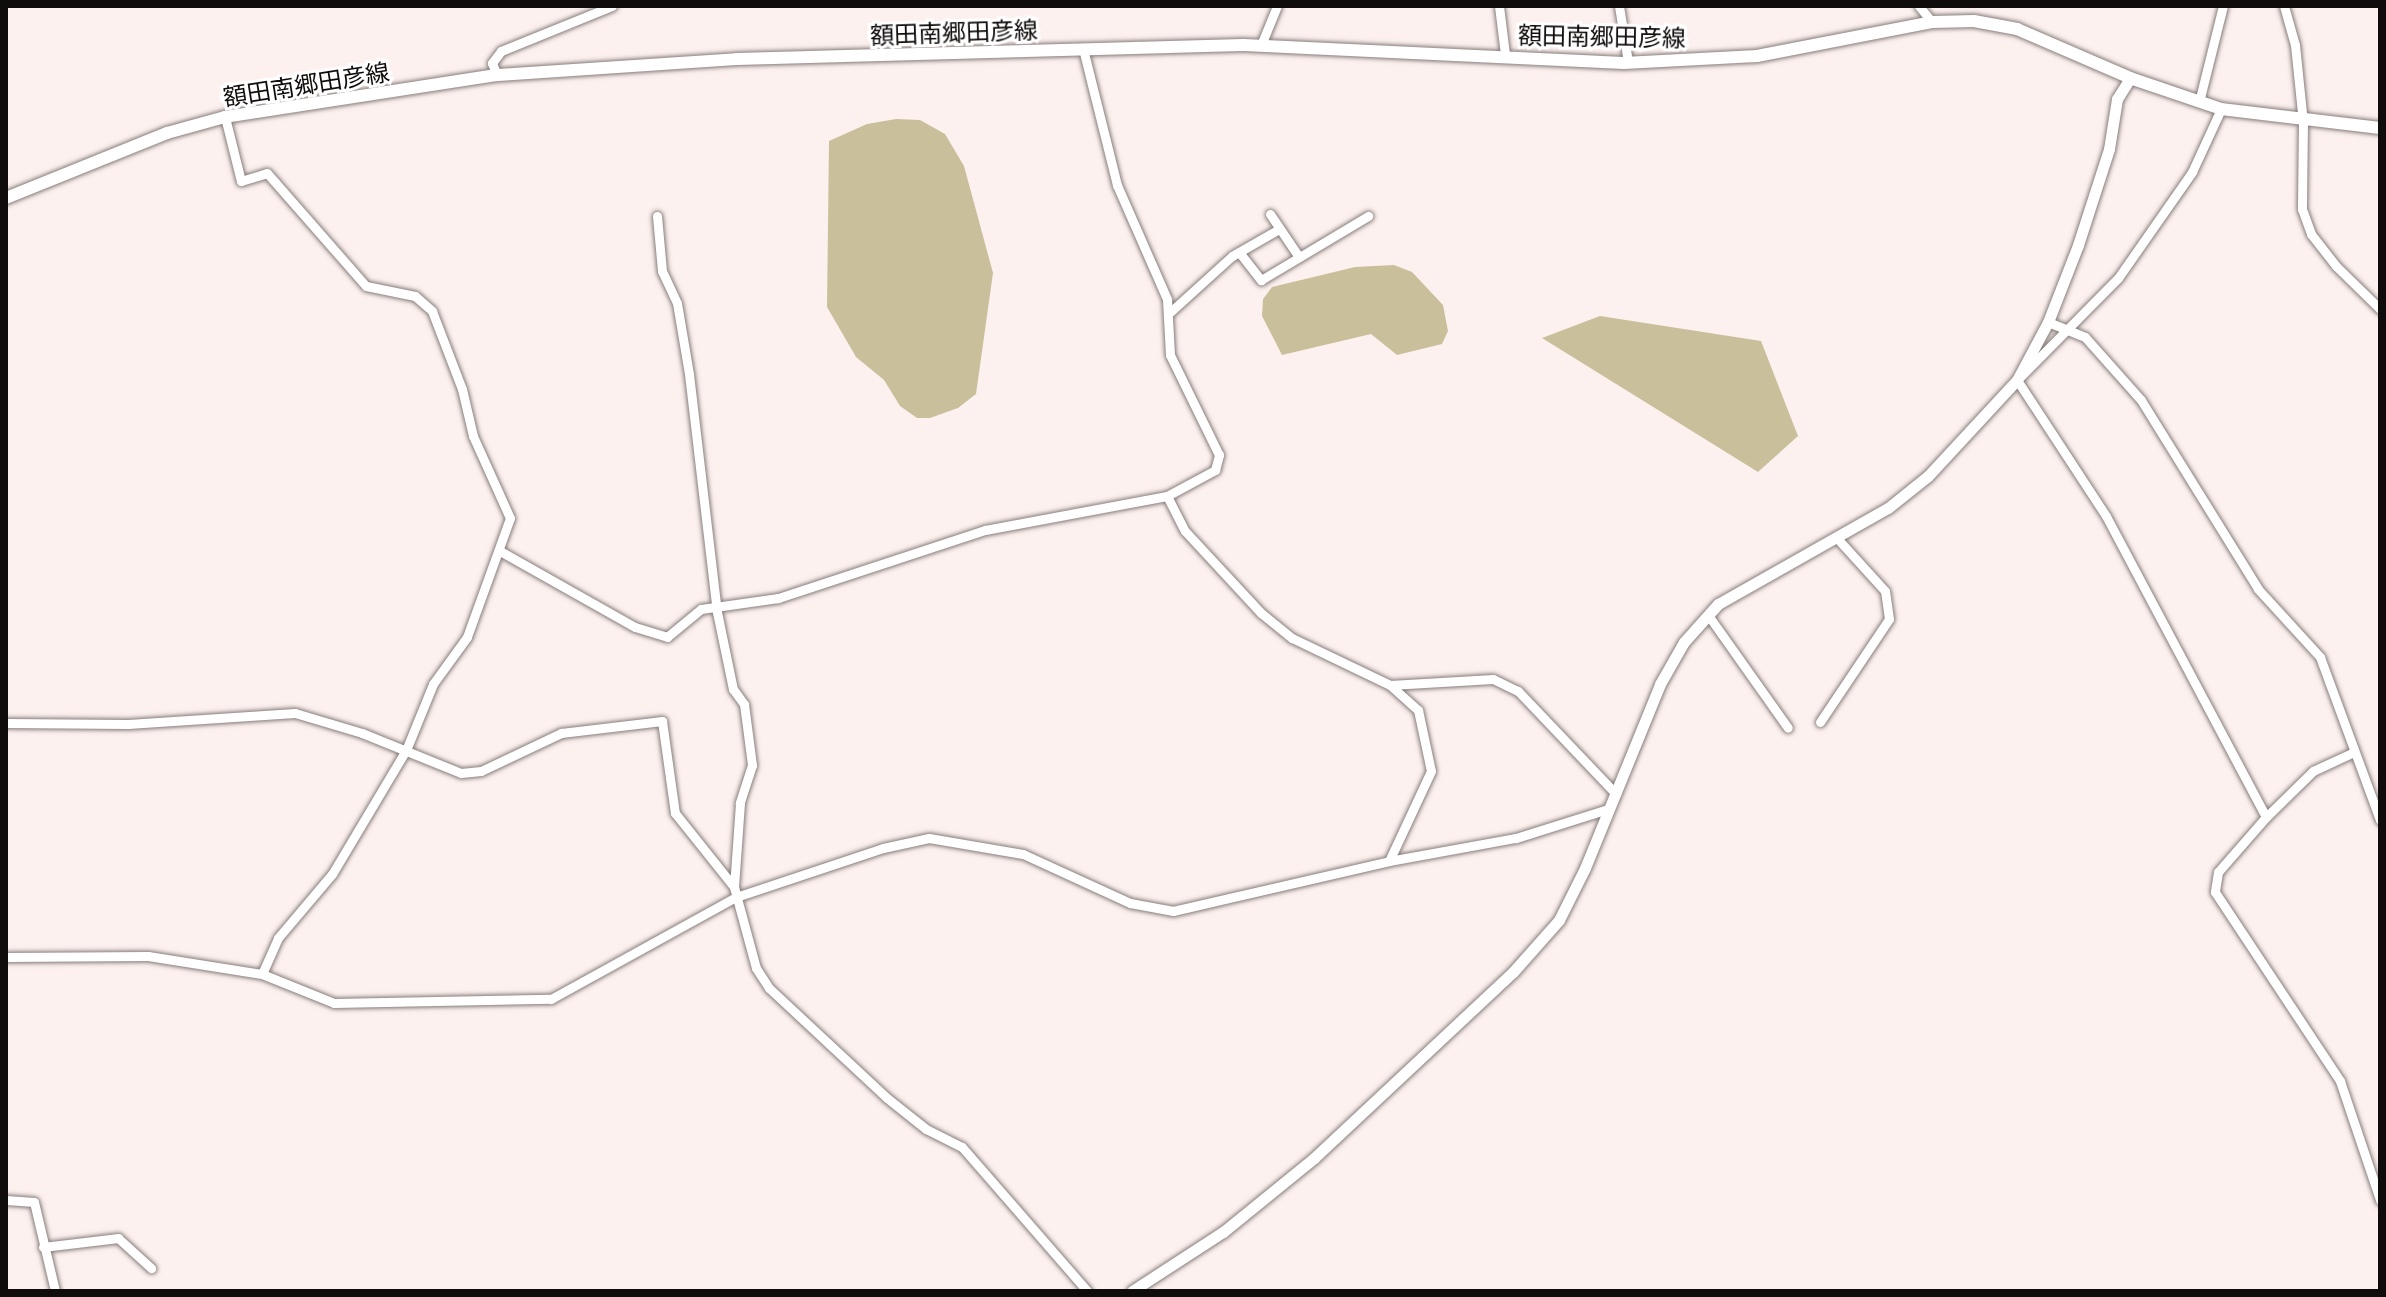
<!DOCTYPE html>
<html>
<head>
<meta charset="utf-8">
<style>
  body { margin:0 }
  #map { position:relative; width:2386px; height:1297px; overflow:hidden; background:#fcf1ef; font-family:Georgia,"Noto Sans JP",serif }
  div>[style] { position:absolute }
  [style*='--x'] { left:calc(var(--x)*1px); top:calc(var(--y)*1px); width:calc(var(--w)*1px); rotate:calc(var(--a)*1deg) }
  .forest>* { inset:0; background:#cabf9b }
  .roads { filter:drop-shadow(0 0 2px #877d7b) drop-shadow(0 0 2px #877d7b) }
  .minor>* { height:9px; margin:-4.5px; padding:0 4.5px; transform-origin:4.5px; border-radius:4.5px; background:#fff }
  .tertiary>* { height:11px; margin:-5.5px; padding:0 5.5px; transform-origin:5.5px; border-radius:5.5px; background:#fff }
  .secondary>* { height:12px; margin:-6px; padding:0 6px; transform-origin:6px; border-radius:6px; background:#fff }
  span { translate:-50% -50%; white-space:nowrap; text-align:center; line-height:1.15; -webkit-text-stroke:6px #fff; paint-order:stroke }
  .street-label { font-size:24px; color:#0f0c0b }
  .frame { position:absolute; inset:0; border:8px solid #0f0c0b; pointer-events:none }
</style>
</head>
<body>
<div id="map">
  <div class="forest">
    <div style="clip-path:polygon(896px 119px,920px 120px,945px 134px,964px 166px,993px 273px,976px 394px,958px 408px,930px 418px,917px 418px,900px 406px,884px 380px,856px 357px,827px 307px,829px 141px,867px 124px)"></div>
    <div style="clip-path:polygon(1394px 265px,1412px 272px,1443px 305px,1448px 331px,1442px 344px,1397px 355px,1371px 334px,1282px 355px,1262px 316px,1263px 299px,1272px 287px,1355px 267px)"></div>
    <div style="clip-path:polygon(1600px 316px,1761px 341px,1798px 436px,1758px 472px,1542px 338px)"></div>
  </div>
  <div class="roads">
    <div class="minor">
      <div style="--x:1499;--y:6;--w:48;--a:82.9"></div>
      <div style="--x:1619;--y:6;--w:57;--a:80.9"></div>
      <div style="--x:1919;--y:6;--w:21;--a:51"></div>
      <div style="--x:2284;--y:6;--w:41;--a:74.2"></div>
      <div style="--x:2295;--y:45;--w:77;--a:84.1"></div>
      <div style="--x:2303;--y:122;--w:87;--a:90.7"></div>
      <div style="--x:2302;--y:209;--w:27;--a:70"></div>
      <div style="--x:2311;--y:234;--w:41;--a:52"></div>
      <div style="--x:2336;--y:266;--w:62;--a:44.3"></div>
      <div style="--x:1261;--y:45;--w:42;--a:-67.7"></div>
      <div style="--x:497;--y:75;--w:13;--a:-113"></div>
      <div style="--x:492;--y:63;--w:15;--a:-53"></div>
      <div style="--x:501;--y:51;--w:120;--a:-22.1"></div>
      <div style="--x:2199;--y:102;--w:99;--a:-76"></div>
      <div style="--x:2221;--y:109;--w:69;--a:114.7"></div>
      <div style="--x:2192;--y:172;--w:129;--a:124.9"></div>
      <div style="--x:2118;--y:278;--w:144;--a:134.7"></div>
      <div style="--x:2017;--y:380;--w:163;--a:56.8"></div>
      <div style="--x:2106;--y:516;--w:341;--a:62"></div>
      <div style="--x:225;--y:117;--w:66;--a:76"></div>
      <div style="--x:241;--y:181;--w:27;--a:-17"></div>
      <div style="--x:267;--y:173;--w:150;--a:48.8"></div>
      <div style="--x:366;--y:286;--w:50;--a:11.5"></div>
      <div style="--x:415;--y:296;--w:23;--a:41"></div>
      <div style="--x:432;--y:311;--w:84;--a:69"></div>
      <div style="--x:462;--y:389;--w:48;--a:76.8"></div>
      <div style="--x:473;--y:436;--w:90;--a:65.7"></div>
      <div style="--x:510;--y:518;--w:127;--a:109.9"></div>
      <div style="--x:467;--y:637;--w:58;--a:125.9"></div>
      <div style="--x:433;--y:684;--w:71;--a:112.2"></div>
      <div style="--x:406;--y:750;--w:144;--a:120.8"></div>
      <div style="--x:332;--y:874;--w:84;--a:130.2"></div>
      <div style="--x:278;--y:938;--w:39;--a:114"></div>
      <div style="--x:1270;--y:214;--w:52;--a:56"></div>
      <div style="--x:657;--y:216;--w:55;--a:84.8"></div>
      <div style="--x:662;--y:271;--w:35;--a:65"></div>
      <div style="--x:677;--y:303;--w:72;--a:80.4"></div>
      <div style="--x:689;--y:374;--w:240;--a:83.3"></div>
      <div style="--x:717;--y:612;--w:79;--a:78.3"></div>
      <div style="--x:733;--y:689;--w:19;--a:54"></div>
      <div style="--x:744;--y:704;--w:62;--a:82.5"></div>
      <div style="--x:752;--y:765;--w:40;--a:108"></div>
      <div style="--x:740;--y:803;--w:84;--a:94.1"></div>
      <div style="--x:734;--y:887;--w:84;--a:74.8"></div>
      <div style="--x:756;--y:968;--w:24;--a:57"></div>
      <div style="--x:769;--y:988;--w:161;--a:43"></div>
      <div style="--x:887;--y:1098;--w:50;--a:38.5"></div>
      <div style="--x:926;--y:1129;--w:40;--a:26.6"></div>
      <div style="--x:962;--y:1147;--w:191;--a:49"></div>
      <div style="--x:1239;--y:252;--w:36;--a:52"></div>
      <div style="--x:1261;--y:280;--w:125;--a:-30.9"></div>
      <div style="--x:1168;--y:314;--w:86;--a:-42.2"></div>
      <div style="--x:1232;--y:256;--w:54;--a:-29.9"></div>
      <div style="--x:2048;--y:322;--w:40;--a:22"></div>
      <div style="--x:2085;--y:337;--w:84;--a:48.4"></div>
      <div style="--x:2141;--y:400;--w:222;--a:58.2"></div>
      <div style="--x:2258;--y:589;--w:92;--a:47.6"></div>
      <div style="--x:2320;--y:657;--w:174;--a:69.8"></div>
      <div style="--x:1167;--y:496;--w:39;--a:63"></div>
      <div style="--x:1185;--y:531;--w:112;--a:47.2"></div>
      <div style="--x:1261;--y:613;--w:40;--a:39"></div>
      <div style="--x:1292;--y:638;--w:109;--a:25.6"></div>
      <div style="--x:1390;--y:685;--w:38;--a:42"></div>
      <div style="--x:1418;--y:710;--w:62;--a:78"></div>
      <div style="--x:1431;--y:771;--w:99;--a:115"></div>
      <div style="--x:500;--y:551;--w:155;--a:29.4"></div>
      <div style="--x:635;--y:627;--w:34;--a:17"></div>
      <div style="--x:667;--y:637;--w:44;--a:-39.5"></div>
      <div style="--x:701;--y:609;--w:78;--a:-8.1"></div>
      <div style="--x:778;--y:598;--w:218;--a:-18.2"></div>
      <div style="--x:985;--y:530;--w:185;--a:-10.6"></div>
      <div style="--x:1167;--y:496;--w:55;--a:-28.4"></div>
      <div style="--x:1215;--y:470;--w:16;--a:-75"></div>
      <div style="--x:1219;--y:455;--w:111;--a:-116.1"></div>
      <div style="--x:1170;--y:355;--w:56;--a:-93.1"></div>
      <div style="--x:1167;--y:299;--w:124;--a:-113.7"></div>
      <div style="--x:1117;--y:185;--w:140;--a:-104"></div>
      <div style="--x:1708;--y:615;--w:138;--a:54.7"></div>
      <div style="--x:1390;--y:685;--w:103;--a:-3.3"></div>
      <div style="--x:1493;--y:679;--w:28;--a:26"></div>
      <div style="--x:1518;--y:691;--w:142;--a:46.4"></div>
      <div style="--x:1820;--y:722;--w:124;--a:-56.2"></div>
      <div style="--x:1889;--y:619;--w:28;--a:-98"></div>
      <div style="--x:1885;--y:591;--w:72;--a:-132.2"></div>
      <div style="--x:6;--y:723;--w:122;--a:0.5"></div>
      <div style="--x:128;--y:724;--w:167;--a:-3.8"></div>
      <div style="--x:295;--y:713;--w:70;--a:16.6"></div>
      <div style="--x:362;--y:733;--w:107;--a:22"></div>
      <div style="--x:461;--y:773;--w:20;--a:-6"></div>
      <div style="--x:481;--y:771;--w:89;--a:-25.4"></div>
      <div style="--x:561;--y:733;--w:102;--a:-6.8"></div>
      <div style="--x:662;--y:721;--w:93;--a:82"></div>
      <div style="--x:675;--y:813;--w:95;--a:51.4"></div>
      <div style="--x:2354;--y:752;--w:45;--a:155.1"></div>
      <div style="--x:2313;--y:771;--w:66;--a:135.6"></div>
      <div style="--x:2266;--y:817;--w:73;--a:131.1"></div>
      <div style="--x:2218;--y:872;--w:20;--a:99"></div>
      <div style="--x:2215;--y:892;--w:227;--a:56.5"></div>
      <div style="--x:2340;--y:1081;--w:126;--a:71.4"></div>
      <div style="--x:6;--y:957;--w:142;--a:-0.4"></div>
      <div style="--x:148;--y:956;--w:115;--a:9"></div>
      <div style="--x:262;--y:974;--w:78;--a:21.9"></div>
      <div style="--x:334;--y:1003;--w:217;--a:-1.1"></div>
      <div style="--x:551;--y:999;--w:211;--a:-28.9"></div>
      <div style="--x:736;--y:897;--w:155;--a:-18.4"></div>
      <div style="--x:883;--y:848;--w:47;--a:-12.3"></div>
      <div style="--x:929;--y:838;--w:95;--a:9.7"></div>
      <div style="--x:1023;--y:854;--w:118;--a:24.6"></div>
      <div style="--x:1130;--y:903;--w:44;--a:10.5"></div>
      <div style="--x:1173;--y:911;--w:222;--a:-13"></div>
      <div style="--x:1389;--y:861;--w:129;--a:-10.3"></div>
      <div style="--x:1516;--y:838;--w:96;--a:-17.5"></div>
      <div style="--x:6;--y:1200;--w:28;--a:4"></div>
      <div style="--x:34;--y:1202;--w:91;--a:76.7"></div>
      <div style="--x:43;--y:1247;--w:76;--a:-6.8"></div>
      <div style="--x:118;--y:1238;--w:45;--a:42.3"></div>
    </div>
    <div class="tertiary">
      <div style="--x:1132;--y:1291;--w:108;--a:-33"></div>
      <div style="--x:1223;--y:1232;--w:117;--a:-39.1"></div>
      <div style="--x:1314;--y:1158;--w:272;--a:-43.1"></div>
      <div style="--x:1513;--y:972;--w:69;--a:-48.5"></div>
      <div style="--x:1559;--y:920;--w:58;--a:-63.4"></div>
      <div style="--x:1585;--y:868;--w:199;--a:-67.8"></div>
      <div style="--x:1660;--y:684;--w:48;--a:-60.3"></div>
      <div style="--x:1684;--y:642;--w:51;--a:-48.2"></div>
      <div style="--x:1718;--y:604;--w:195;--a:-29.5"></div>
      <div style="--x:1888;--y:508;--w:51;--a:-38.7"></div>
      <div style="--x:1928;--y:476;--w:131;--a:-47.2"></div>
      <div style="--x:2017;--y:380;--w:66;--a:-61.9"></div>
      <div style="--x:2048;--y:322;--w:83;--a:-68.7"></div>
      <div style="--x:2078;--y:245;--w:101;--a:-72.1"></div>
      <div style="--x:2109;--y:149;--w:51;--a:-80.9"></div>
      <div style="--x:2117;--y:99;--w:25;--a:-58"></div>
    </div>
    <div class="secondary">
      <div style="--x:6;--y:198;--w:174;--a:-22"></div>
      <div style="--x:167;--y:133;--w:60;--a:-15.4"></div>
      <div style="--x:225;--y:117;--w:275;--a:-8.8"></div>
      <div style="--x:497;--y:75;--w:241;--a:-3.8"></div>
      <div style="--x:737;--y:59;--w:507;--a:-1.58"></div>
      <div style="--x:1244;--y:45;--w:380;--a:2.7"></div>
      <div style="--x:1624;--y:63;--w:133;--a:-3"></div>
      <div style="--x:1757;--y:56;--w:178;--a:-11"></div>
      <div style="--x:1932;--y:22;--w:42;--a:-1.4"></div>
      <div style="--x:1974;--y:21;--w:44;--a:10.5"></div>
      <div style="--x:2017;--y:29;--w:123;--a:23.4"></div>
      <div style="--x:2130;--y:78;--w:96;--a:18.8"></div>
      <div style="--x:2221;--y:109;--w:160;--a:6.8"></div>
    </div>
  </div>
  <div class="street-label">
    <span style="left:954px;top:31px;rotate:-2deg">額田南郷田彦線</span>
    <span style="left:1602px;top:35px;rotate:1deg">額田南郷田彦線</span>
    <span style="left:306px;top:83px;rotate:-9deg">額田南郷田彦線</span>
  </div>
  <div class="frame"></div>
</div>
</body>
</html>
